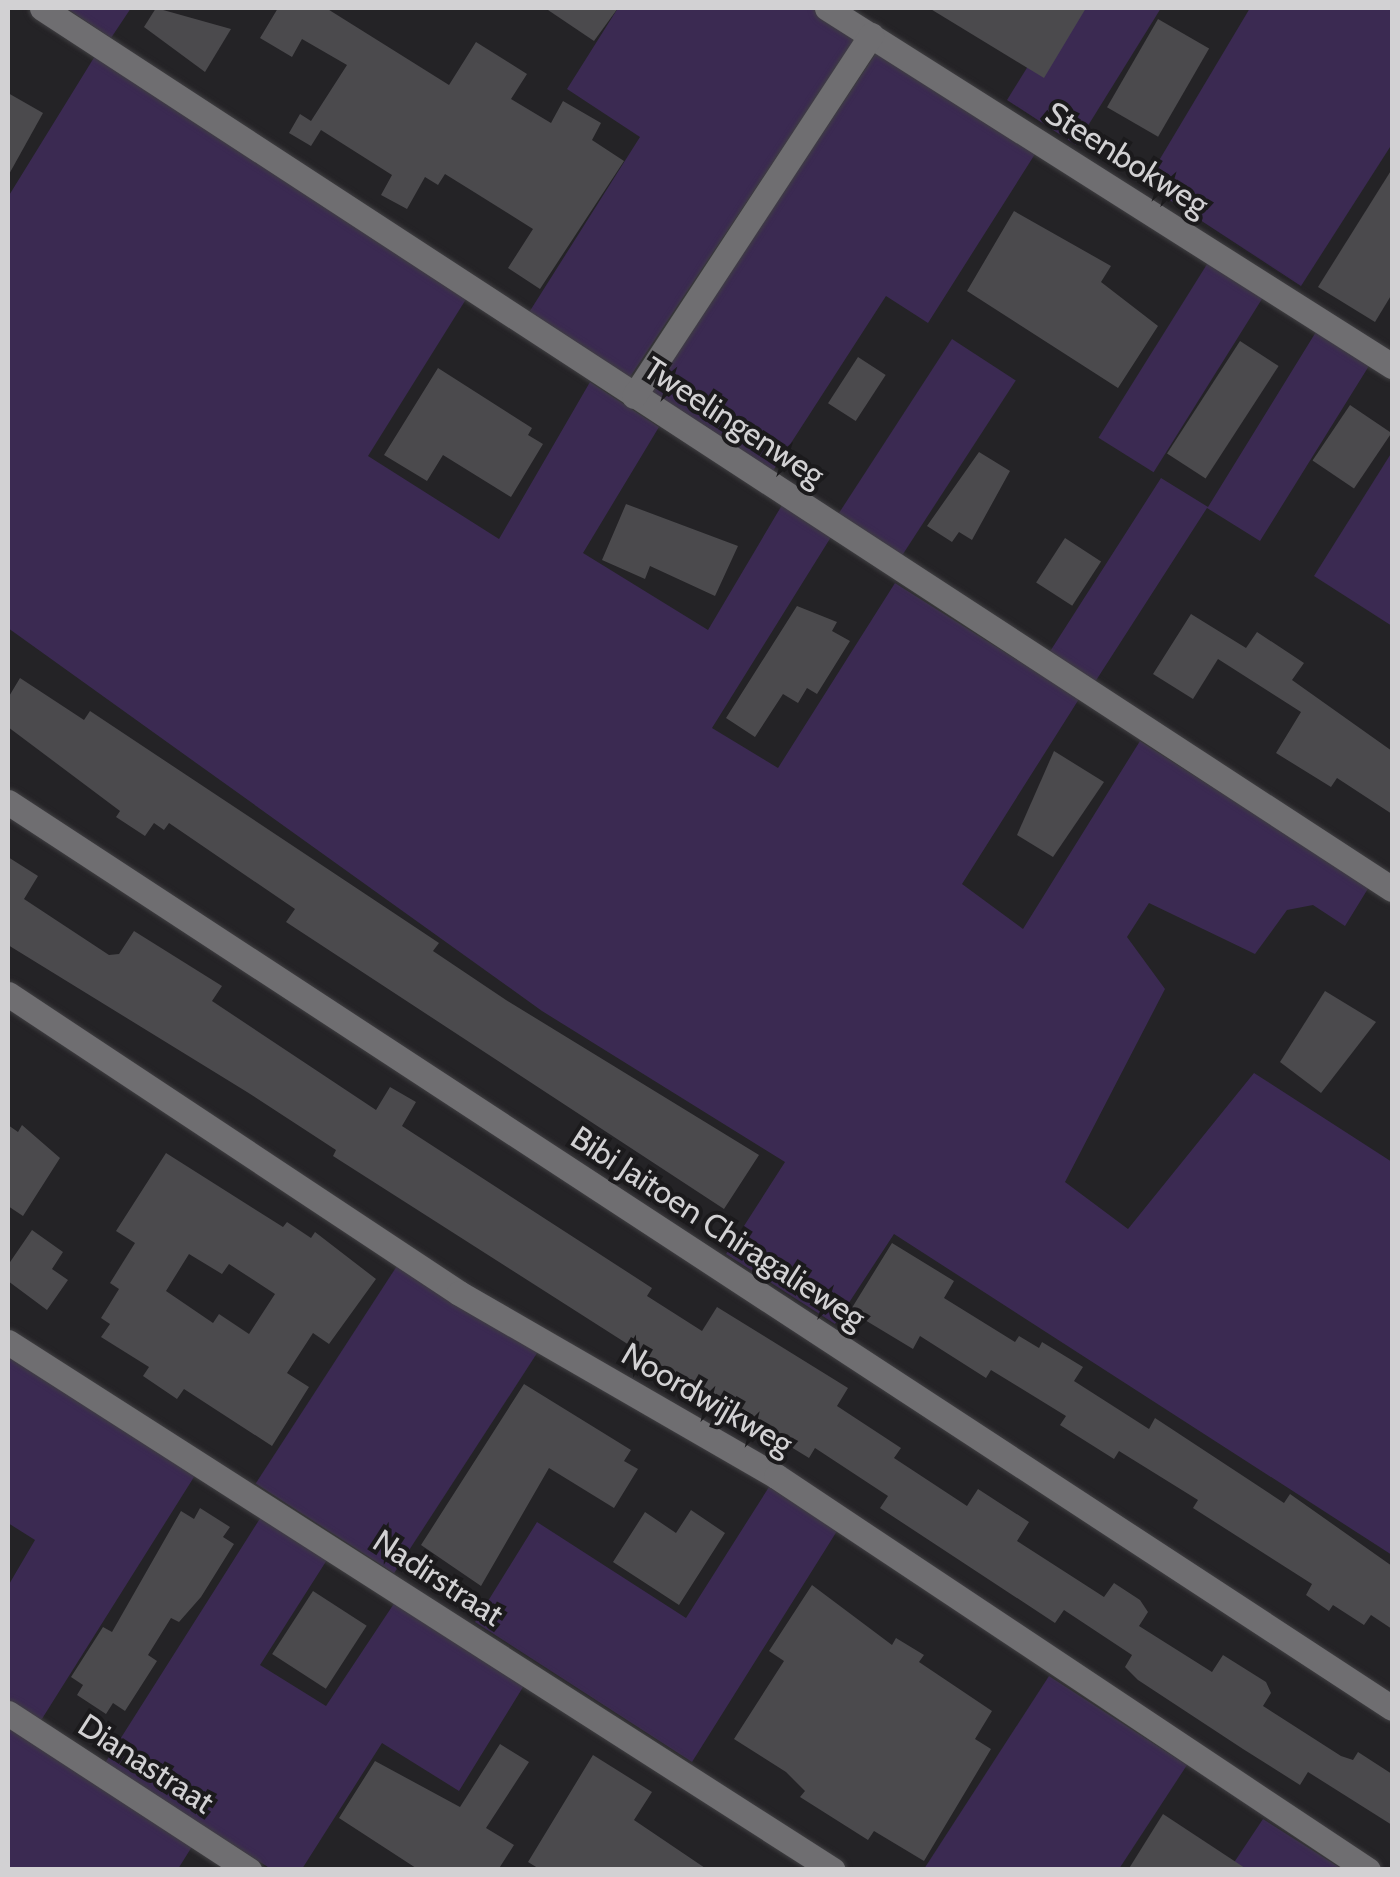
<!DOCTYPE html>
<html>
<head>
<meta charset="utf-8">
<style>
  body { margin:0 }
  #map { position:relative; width:1400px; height:1877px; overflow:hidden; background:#242326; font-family:Cabin,sans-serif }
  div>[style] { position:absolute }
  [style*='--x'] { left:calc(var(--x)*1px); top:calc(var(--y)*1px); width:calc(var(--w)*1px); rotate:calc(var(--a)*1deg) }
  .green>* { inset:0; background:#3b2a52; transform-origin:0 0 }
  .building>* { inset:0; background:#4b4a4d; transform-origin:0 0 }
  .roads { filter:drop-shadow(0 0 2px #403f42) drop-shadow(0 0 2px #403f42) }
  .minor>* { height:25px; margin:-12.5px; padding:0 12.5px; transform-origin:12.5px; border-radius:12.5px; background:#6f6e71 }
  span { translate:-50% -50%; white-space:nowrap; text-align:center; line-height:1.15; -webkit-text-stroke:8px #1b1a1c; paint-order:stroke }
  .street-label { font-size:32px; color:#d2d1d3 }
  .frame { position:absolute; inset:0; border:10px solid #d2d1d3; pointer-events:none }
</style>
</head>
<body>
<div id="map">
  <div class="green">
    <div style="clip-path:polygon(66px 8px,131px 8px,111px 38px)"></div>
    <div style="clip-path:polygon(618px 8px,830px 8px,858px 35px,628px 380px,528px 314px,640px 137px,567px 89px)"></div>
    <div style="clip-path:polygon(1064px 8px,1161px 8px,1076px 145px,1007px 100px)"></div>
    <div style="clip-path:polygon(1250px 8px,1392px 8px,1392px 144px,1301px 286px,1145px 184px)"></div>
    <div style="clip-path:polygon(876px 53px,1042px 143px,928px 323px,886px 296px,771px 474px,656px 402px,651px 390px)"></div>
    <div style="clip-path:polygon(95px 56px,468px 296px,368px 456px,499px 539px,590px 382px,659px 427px,583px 553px,708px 630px,782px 505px,831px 537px,712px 728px,778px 768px,895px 583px,1079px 699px,962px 884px,1023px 929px,1140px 741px,1369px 887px,1345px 926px,1313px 905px,1287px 910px,1255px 954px,1149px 903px,1127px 937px,1165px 989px,1065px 1182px,1128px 1229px,1254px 1073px,1392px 1162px,1392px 1555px,894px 1234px,835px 1324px,726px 1254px,785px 1162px,542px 1011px,8px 628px,8px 197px)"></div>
    <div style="left:1214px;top:253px;width:65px;height:218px;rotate:32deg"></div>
    <div style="clip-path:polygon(1319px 327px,1372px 361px,1260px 541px,1207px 508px,1095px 682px,1049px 653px,1161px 478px,1208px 507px)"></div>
    <div style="left:952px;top:339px;width:76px;height:209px;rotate:33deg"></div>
    <div style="clip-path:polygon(1392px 452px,1392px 626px,1314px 576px)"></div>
    <div style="left:406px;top:1252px;width:165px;height:276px;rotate:33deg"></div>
    <div style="clip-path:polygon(8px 1349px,199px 1469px,40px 1722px,8px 1701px,8px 1586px,35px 1540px,8px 1523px)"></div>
    <div style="clip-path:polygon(769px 1487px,837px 1531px,692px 1762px,475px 1622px,537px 1522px,686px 1618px)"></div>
    <div style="clip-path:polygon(266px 1509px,332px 1552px,260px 1665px,326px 1706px,399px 1596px,528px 1679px,459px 1791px,382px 1743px,302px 1869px,271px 1869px,105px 1763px)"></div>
    <div style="clip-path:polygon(1049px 1676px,1187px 1765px,1119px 1869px,924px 1869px)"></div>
    <div style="clip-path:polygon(8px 1725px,193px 1845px,178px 1869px,8px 1869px)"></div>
    <div style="clip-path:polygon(1263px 1819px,1342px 1869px,1229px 1870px)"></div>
  </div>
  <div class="building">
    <div style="clip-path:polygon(156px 8px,231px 29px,205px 72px,144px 27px)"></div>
    <div style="clip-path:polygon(278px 8px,326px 8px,449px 85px,476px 42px,527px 74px,511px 99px,551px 123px,563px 101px,601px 123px,592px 140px,624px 161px,540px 289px,508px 268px,533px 229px,474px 192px,445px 174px,438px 185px,425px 177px,407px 209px,381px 195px,392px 175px,321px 130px,311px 146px,289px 133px,300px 114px,311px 121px,347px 65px,302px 39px,292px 57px,260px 38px)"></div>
    <div style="clip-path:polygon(545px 8px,618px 8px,594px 41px)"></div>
    <div style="clip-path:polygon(929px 8px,1086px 8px,1044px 78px)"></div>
    <div style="left:1158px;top:19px;width:59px;height:102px;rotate:30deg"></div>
    <div style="clip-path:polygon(8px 93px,43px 113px,8px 176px)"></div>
    <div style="clip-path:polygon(1392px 169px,1392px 294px,1375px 322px,1318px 287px)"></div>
    <div style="clip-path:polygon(1014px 211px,1111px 266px,1101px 282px,1158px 326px,1118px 388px,967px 291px)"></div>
    <div style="left:1240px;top:341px;width:46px;height:134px;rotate:33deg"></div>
    <div style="left:858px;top:357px;width:33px;height:55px;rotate:33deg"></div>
    <div style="clip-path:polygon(438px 368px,532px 428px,528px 435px,543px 444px,511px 497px,443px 455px,427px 481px,384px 455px)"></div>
    <div style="left:1350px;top:405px;width:50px;height:67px;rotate:34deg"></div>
    <div style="clip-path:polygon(979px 452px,1010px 471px,972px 540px,959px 532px,952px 542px,927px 526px)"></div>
    <div style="clip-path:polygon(626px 504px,738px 546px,715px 596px,650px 566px,645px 579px,602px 560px)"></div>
    <div style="left:1065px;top:538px;width:43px;height:53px;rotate:33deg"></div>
    <div style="clip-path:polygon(797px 606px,837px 622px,832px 631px,850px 641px,817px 694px,807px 688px,798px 703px,783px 694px,755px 737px,726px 718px)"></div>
    <div style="clip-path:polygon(1191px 614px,1246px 648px,1257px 632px,1304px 663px,1292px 680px,1392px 751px,1392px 814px,1337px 778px,1331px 787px,1276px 753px,1301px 712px,1218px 659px,1193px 699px,1153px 674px)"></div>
    <div style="clip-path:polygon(20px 678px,84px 720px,90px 711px,439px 943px,433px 951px,506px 1000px,759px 1155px,724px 1209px,286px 922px,295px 909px,169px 823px,164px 830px,154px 823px,145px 836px,116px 817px,120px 811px,8px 727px,8px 698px)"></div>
    <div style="clip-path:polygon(1054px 751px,1104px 782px,1053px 857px,1017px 835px)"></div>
    <div style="clip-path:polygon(8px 857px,38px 876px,24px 899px,109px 955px,119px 954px,134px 931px,222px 986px,212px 1001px,376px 1110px,390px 1087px,416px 1102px,402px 1126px,652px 1288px,647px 1296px,702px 1331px,717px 1307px,848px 1388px,837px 1406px,901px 1448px,894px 1458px,967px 1506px,978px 1489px,1029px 1522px,1017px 1541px,1104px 1597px,1114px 1583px,1140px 1600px,1148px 1612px,1139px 1626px,1212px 1672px,1223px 1655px,1266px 1682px,1271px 1693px,1263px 1706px,1341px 1756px,1353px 1760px,1358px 1752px,1392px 1774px,1392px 1825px,1308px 1772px,1300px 1785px,1243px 1749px,1138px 1680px,1125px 1667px,1132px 1655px,1064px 1610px,1055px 1623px,880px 1508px,888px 1496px,815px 1448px,809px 1458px,745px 1419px,333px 1156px,336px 1150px,247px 1092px,8px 945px)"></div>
    <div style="clip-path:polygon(1325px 991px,1376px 1022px,1321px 1093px,1280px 1062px)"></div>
    <div style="clip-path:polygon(8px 1125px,18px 1132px,22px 1125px,60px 1158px,23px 1216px,8px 1206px)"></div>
    <div style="clip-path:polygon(evenodd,166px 1153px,283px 1227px,287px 1222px,311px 1238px,315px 1232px,376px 1279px,329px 1344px,313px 1333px,287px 1373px,309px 1387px,272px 1446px,184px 1389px,177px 1399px,143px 1376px,149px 1367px,101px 1337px,110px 1324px,101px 1318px,119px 1289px,110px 1283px,135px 1243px,116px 1231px,166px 1153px,189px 1254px,222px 1274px,229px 1264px,275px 1294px,249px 1334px,219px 1314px,213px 1323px,166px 1291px,189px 1254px)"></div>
    <div style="clip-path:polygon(32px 1230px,63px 1252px,52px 1269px,68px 1280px,47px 1310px,8px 1281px,8px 1265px)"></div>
    <div style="clip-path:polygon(892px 1243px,954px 1281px,944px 1298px,1015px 1342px,1019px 1336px,1039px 1348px,1042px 1342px,1083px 1367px,1074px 1381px,1149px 1429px,1155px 1418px,1284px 1503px,1290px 1494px,1392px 1566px,1392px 1629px,1371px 1615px,1364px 1625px,1333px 1605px,1329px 1611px,1306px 1595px,1312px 1584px,1193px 1508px,1198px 1500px,1119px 1451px,1114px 1459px,1060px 1425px,1066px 1416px,991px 1370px,986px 1378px,920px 1336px,913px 1349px,850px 1311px)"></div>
    <div style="clip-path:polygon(524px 1384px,631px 1450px,624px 1461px,638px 1469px,614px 1508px,549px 1468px,481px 1586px,421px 1545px)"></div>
    <div style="clip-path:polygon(200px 1508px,230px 1527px,223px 1537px,234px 1544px,201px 1597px,179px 1622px,171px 1618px,148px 1655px,157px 1661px,125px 1711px,113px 1703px,106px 1714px,77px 1695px,83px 1685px,71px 1677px,103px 1627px,112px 1632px,181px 1511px,194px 1519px)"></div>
    <div style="clip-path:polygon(691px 1510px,725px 1533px,679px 1605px,613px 1562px,645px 1512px,676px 1533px)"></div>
    <div style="clip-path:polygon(812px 1585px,892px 1645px,896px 1638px,924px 1655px,919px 1662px,992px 1711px,975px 1739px,991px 1749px,924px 1861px,874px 1831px,868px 1840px,800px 1797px,805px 1791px,786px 1772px,734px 1739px,784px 1661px,769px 1651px)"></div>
    <div style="left:313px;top:1591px;width:64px;height:75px;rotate:33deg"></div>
    <div style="clip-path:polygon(500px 1744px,529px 1762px,486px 1828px,514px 1845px,498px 1870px,419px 1870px,339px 1818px,375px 1761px,460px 1807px)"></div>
    <div style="clip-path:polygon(593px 1755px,652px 1792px,634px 1820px,708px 1870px,541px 1870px,528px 1862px)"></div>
    <div style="clip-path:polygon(1163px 1814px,1248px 1870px,1128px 1870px)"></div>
  </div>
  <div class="roads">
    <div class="minor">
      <div style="--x:42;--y:8;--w:1612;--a:33.13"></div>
      <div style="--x:827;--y:8;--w:669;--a:32.36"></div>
      <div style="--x:634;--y:396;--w:432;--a:-56.7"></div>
      <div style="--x:8;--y:802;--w:1654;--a:33.21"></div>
      <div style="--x:8;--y:994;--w:541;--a:33.54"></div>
      <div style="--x:459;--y:1293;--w:366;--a:30"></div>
      <div style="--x:776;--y:1476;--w:711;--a:33.65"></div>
      <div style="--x:8;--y:1342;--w:979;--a:32.62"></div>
      <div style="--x:8;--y:1713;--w:288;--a:33.1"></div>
    </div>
  </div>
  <div class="street-label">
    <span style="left:1127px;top:159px;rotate:32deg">Steenbokweg</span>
    <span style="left:734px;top:422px;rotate:33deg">Tweelingenweg</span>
    <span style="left:718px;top:1228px;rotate:33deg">Bibi Jaitoen Chiragalieweg</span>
    <span style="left:707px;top:1399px;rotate:30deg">Noordwijkweg</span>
    <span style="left:438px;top:1578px;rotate:33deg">Nadirstraat</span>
    <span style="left:146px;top:1764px;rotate:33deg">Dianastraat</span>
  </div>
  <div class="frame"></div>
</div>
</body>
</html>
